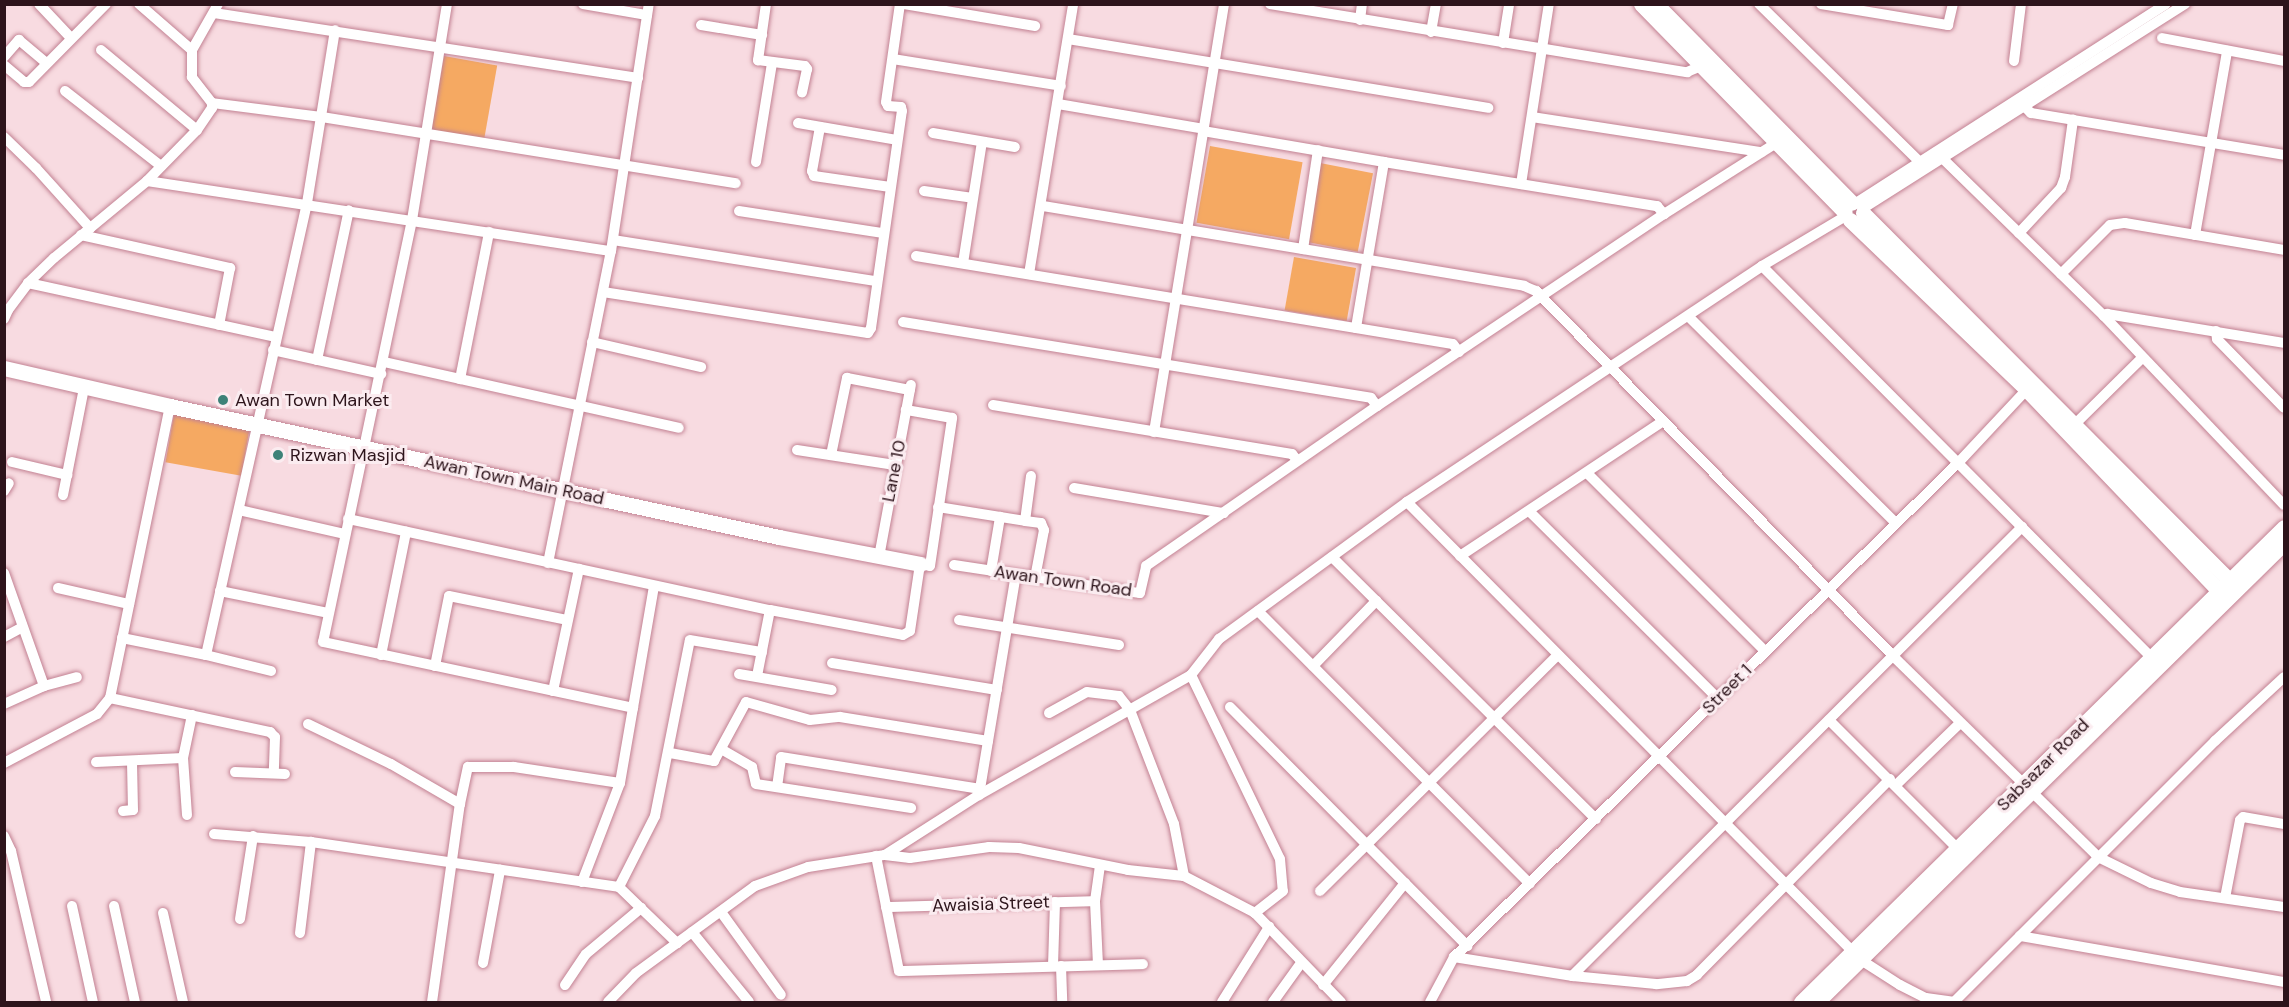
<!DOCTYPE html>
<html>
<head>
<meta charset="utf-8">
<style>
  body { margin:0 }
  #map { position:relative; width:2289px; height:1007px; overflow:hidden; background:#f8dbe1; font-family:"DM Sans",sans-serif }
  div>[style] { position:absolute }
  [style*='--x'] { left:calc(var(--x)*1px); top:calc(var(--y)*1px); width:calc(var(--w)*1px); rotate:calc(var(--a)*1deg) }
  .green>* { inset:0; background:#f5a962; transform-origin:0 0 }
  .roads { filter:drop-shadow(0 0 2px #c28192) drop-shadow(0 0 2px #c28192) }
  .street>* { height:10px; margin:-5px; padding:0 5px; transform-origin:5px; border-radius:5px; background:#fff }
  .secondary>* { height:15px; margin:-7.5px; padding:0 7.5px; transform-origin:7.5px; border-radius:7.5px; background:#fff }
  .dots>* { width:16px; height:16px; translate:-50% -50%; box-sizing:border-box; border:3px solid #fbecf0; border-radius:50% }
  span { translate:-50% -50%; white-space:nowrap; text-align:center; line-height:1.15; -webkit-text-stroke:6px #fbecf0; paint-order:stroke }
  .poi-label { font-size:18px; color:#2d141b }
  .left { translate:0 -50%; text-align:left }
  .street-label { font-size:18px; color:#2d141b }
  .frame { position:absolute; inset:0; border:6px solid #2d141b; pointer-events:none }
</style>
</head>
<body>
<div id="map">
  <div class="green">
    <div style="left:444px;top:56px;width:54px;height:75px;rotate:10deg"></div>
    <div style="left:1210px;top:146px;width:94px;height:78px;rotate:10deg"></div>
    <div style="left:1320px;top:163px;width:54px;height:80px;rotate:11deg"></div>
    <div style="left:1294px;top:257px;width:63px;height:54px;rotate:10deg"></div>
    <div style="left:174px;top:414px;width:77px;height:49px;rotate:10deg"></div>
  </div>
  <div class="roads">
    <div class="street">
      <div style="--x:39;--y:4;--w:47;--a:46.7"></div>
      <div style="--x:139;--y:4;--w:70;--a:41"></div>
      <div style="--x:447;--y:4;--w:219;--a:99.2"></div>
      <div style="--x:412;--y:220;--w:431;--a:101.9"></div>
      <div style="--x:323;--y:642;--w:317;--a:12"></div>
      <div style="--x:583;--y:4;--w:65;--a:9.8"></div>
      <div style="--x:766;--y:4;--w:57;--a:98.1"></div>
      <div style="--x:758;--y:60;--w:47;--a:7.3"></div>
      <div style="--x:805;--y:66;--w:4;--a:56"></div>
      <div style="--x:807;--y:69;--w:24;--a:102"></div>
      <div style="--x:904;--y:4;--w:133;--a:9.5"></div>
      <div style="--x:1270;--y:4;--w:423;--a:9.3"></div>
      <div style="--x:1687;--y:72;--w:21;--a:-23"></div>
      <div style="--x:1759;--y:4;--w:226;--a:44.5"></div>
      <div style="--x:1821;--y:4;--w:129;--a:9.4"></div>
      <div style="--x:1948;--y:25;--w:22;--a:-77"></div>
      <div style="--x:214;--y:13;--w:429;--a:8.7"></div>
      <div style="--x:1360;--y:20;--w:16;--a:-83"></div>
      <div style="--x:701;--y:25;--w:62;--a:9.3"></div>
      <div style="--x:1431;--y:32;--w:28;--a:-80"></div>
      <div style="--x:2162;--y:38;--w:124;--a:10.7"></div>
      <div style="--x:1068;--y:39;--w:426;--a:9.3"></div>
      <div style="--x:1503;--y:43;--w:39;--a:-81"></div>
      <div style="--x:101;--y:50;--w:125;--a:39.8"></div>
      <div style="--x:4;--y:57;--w:23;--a:-49"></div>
      <div style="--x:19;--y:40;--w:35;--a:40"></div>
      <div style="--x:893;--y:59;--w:170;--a:9.1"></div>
      <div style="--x:2014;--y:61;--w:57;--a:-83"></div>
      <div style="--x:4;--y:65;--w:26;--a:40"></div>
      <div style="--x:24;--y:82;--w:5;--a:0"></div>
      <div style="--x:29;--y:82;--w:110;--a:-45.4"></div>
      <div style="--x:65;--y:91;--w:122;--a:38"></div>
      <div style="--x:212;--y:103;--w:33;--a:-128"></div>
      <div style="--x:192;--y:77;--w:27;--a:-90"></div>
      <div style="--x:192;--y:50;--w:53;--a:-60.5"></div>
      <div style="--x:1058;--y:104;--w:148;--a:9.7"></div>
      <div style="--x:2022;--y:104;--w:13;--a:45"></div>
      <div style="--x:2031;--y:113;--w:256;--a:9.4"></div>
      <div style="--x:1532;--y:117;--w:232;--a:8.7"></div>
      <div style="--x:798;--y:123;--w:100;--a:9.7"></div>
      <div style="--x:820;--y:127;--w:45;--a:100.3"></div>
      <div style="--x:812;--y:171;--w:5;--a:68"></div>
      <div style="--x:814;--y:176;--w:77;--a:8.2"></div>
      <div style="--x:1203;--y:131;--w:184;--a:9.7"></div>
      <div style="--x:1384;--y:162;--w:168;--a:99.6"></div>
      <div style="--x:1356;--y:328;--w:98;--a:9.4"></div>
      <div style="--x:1453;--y:344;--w:10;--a:53"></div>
      <div style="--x:933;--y:133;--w:83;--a:9.7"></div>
      <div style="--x:4;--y:137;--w:45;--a:44.1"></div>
      <div style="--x:36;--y:168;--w:81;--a:48"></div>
      <div style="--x:1936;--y:152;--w:235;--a:44.3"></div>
      <div style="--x:2104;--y:316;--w:261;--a:46.4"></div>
      <div style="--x:756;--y:162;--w:100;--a:-80.8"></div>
      <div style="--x:1384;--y:162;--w:277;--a:9.2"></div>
      <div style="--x:1657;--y:206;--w:11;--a:49"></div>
      <div style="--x:147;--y:181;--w:469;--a:8.6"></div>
      <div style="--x:1521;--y:184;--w:182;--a:-81.2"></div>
      <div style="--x:924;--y:191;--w:49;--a:8.1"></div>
      <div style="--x:1856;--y:203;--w:368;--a:-32.7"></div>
      <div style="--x:1043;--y:206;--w:488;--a:9.4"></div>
      <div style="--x:1524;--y:286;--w:13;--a:23"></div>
      <div style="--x:1536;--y:291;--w:511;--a:45.63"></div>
      <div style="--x:1893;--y:656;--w:287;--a:44.4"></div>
      <div style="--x:2098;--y:857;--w:59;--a:26.1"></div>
      <div style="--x:2151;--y:883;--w:30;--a:17"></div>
      <div style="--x:2180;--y:892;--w:105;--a:8.2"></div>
      <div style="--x:1862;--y:209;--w:383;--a:-32.4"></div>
      <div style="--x:739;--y:211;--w:146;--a:8.7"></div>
      <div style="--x:2019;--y:233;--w:62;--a:-47"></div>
      <div style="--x:2061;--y:188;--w:12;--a:-70"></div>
      <div style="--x:2065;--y:177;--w:58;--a:-82"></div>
      <div style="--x:81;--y:235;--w:153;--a:12.5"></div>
      <div style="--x:230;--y:268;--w:58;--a:100.9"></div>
      <div style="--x:2195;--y:235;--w:187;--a:-80.1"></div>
      <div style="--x:613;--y:240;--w:266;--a:8.9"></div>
      <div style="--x:1303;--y:249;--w:100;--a:-81.4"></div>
      <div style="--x:916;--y:256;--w:446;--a:9.3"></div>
      <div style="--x:963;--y:263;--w:122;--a:-81.1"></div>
      <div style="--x:1762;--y:266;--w:559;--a:45.15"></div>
      <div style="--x:1029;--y:274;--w:274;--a:-80.7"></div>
      <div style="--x:2061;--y:274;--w:69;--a:-45"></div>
      <div style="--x:2110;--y:225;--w:15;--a:-8"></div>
      <div style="--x:2125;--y:223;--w:161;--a:9.6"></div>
      <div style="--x:28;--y:283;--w:254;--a:12.3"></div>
      <div style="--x:603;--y:292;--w:268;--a:8.8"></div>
      <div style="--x:868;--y:333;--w:6;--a:-59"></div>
      <div style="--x:871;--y:328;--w:219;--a:-81.9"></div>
      <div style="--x:902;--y:111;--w:4;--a:-104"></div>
      <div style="--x:901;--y:107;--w:13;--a:-176"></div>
      <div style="--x:888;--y:106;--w:4;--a:-117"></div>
      <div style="--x:886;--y:102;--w:99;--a:-81.9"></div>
      <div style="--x:1688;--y:316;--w:293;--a:44.9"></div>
      <div style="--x:2104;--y:316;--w:4;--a:-34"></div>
      <div style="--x:2107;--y:314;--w:179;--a:9.3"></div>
      <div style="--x:4;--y:319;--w:10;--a:-66"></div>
      <div style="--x:8;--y:310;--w:34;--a:-53"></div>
      <div style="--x:28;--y:283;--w:36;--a:-44"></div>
      <div style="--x:54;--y:258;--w:121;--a:-39.6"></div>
      <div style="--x:147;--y:181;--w:71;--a:-45.6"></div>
      <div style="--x:197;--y:130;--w:27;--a:-56"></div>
      <div style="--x:212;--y:108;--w:5;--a:-90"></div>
      <div style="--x:212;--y:103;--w:111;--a:7.3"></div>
      <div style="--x:322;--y:117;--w:419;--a:9.1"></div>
      <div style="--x:903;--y:322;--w:474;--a:9.2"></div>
      <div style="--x:1371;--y:398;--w:10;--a:53"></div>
      <div style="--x:2216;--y:331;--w:8;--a:83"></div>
      <div style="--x:2217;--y:339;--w:96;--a:45.8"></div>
      <div style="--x:592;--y:342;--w:112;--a:12.9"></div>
      <div style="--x:273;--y:350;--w:111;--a:12.5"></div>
      <div style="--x:317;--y:360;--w:153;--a:-78"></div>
      <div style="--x:384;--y:362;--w:302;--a:12.6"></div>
      <div style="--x:460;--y:379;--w:150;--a:-78.8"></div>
      <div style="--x:993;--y:405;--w:303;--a:9.3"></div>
      <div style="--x:1292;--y:454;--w:8;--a:50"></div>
      <div style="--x:2069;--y:430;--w:103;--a:-44.6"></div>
      <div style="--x:1154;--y:432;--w:434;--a:-80.7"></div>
      <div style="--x:797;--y:450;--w:99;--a:8.7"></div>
      <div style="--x:831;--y:455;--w:79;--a:-78.3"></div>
      <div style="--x:847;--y:378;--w:64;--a:10.8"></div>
      <div style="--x:12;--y:462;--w:57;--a:13.3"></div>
      <div style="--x:1587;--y:473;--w:252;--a:45"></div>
      <div style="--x:1031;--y:476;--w:45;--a:97.6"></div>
      <div style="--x:1025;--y:521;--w:16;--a:7"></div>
      <div style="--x:1041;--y:523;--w:8;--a:67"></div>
      <div style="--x:1044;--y:530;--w:49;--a:100.6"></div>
      <div style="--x:1074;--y:488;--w:152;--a:9.5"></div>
      <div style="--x:4;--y:491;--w:9;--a:-58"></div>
      <div style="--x:63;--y:495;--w:109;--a:-78.9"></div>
      <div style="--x:1407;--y:502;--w:645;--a:45.25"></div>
      <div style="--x:1861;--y:960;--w:46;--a:32.7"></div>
      <div style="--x:1900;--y:985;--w:29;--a:27"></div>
      <div style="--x:1926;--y:998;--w:29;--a:8"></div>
      <div style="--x:938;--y:507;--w:88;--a:9.1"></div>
      <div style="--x:239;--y:510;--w:109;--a:12.8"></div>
      <div style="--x:1529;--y:511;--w:265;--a:44.8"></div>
      <div style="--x:348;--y:519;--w:432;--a:12.2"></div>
      <div style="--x:770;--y:610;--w:135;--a:10.6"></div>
      <div style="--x:903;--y:635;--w:8;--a:-30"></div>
      <div style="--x:910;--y:631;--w:68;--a:-81.5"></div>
      <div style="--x:920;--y:564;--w:10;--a:11"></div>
      <div style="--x:930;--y:566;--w:150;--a:-81.5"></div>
      <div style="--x:952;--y:418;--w:47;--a:-170.1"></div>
      <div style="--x:1460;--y:556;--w:244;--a:-33.6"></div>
      <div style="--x:879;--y:557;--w:175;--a:-79.5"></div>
      <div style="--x:1332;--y:557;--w:372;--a:44.8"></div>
      <div style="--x:548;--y:563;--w:318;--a:-78.6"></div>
      <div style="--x:611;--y:251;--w:250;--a:-81.3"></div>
      <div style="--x:954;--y:565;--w:188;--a:8.6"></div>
      <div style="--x:1140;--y:593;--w:28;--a:-77"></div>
      <div style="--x:1146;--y:566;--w:281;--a:-34.7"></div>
      <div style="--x:1377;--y:406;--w:345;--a:-33.8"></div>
      <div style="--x:1664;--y:214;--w:138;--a:-32.3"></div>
      <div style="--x:991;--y:571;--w:55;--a:-80.5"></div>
      <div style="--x:4;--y:573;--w:120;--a:70.5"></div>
      <div style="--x:58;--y:588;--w:73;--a:12.7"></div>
      <div style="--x:220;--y:591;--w:110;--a:11.5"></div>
      <div style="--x:1258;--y:611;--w:385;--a:45.1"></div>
      <div style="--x:959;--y:620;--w:162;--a:8.9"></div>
      <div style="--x:4;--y:637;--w:21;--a:-28"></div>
      <div style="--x:122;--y:638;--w:86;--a:11.4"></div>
      <div style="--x:206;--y:655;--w:463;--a:-77.4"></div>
      <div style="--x:307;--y:203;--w:175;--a:-80.8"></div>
      <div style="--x:206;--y:655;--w:67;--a:13.8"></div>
      <div style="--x:381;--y:655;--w:126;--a:-78.5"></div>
      <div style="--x:832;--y:663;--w:167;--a:9.3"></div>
      <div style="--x:435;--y:666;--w:71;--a:-78.7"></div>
      <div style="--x:449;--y:596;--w:120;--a:11.5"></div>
      <div style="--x:1313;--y:666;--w:91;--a:-45.9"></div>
      <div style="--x:739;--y:674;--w:94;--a:9.8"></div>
      <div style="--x:1191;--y:675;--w:204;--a:64.2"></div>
      <div style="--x:1280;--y:859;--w:32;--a:85"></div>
      <div style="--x:1283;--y:891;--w:36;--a:142"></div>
      <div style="--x:757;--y:676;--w:67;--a:-78.9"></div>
      <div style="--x:553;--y:691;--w:125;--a:-78"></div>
      <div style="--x:110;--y:698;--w:164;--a:12"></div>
      <div style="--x:270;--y:732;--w:7;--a:45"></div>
      <div style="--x:275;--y:737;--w:36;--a:92"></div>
      <div style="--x:4;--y:704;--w:44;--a:-24.2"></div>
      <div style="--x:44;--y:686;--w:34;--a:-15"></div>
      <div style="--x:1230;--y:707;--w:337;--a:45.2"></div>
      <div style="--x:1049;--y:713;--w:43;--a:-28.9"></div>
      <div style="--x:1087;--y:692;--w:32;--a:7"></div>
      <div style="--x:1119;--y:696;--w:18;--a:52"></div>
      <div style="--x:1130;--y:710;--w:122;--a:68.9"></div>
      <div style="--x:1174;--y:824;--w:53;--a:79.1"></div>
      <div style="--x:1829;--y:720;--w:188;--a:45"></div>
      <div style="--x:308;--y:724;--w:92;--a:25.7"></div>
      <div style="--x:391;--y:764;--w:80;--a:30.1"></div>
      <div style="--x:721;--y:749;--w:36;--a:30"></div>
      <div style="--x:752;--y:767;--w:17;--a:77"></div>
      <div style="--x:756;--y:784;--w:157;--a:8.8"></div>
      <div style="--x:670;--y:753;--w:45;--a:10.3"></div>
      <div style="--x:714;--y:761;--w:67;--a:-61.5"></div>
      <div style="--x:746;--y:702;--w:66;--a:15.7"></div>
      <div style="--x:810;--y:720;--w:30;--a:-6"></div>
      <div style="--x:840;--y:717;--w:150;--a:9.2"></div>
      <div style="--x:96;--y:762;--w:87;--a:-2.6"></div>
      <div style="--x:4;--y:763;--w:105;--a:-27.8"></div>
      <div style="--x:97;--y:714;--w:21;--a:-51"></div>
      <div style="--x:110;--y:698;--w:298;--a:-78.4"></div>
      <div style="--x:235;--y:772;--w:50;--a:2.3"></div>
      <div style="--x:1890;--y:779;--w:275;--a:134.6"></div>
      <div style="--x:1697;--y:975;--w:12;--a:149"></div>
      <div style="--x:1687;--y:981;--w:31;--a:174"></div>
      <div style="--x:1656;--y:984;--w:84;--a:-174.6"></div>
      <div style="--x:1572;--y:976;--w:636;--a:-44.94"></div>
      <div style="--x:1896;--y:785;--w:89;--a:-44.1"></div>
      <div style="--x:777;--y:787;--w:30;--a:-82"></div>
      <div style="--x:781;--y:757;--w:202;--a:9.1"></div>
      <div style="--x:979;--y:795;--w:223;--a:-80.5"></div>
      <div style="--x:123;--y:811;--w:10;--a:-6"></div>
      <div style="--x:133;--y:810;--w:49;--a:-91.2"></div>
      <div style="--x:187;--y:815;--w:57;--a:-94"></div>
      <div style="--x:183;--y:758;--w:44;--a:-78.2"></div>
      <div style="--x:214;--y:834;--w:97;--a:4.7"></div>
      <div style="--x:311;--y:842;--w:311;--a:8.3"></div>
      <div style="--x:619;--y:887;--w:81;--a:44"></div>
      <div style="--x:4;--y:836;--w:17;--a:65"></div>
      <div style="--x:11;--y:851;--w:155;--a:76.9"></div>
      <div style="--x:885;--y:855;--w:25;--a:7"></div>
      <div style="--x:910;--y:858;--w:80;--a:-7.9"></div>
      <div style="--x:989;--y:847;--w:30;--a:2"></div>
      <div style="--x:1019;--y:848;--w:111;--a:11.4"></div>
      <div style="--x:1128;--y:870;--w:56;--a:6.1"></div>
      <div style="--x:1184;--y:876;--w:80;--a:27.5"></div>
      <div style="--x:1255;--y:913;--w:124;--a:46"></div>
      <div style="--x:876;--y:856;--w:117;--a:78.7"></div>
      <div style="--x:899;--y:971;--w:244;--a:-1.6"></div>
      <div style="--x:582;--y:882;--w:106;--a:-69"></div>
      <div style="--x:620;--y:783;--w:200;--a:-80.2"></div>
      <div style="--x:619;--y:887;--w:80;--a:-63.1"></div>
      <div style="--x:655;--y:816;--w:179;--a:-78.8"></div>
      <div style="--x:690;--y:640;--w:73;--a:9.5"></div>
      <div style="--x:1320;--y:891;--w:335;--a:-44.8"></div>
      <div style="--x:2225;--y:898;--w:79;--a:-79.1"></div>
      <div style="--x:2240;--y:820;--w:4;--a:-45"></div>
      <div style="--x:2243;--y:817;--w:42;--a:9.7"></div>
      <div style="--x:72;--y:906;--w:98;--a:77.7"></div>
      <div style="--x:114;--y:906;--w:98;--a:77.7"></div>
      <div style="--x:886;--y:907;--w:209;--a:-1.6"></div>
      <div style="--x:721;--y:912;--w:102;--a:54.1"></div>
      <div style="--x:163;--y:913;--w:91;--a:77.3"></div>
      <div style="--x:240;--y:919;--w:84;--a:-81.1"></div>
      <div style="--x:692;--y:932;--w:90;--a:50.8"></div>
      <div style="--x:300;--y:933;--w:92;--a:-83.1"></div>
      <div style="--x:2020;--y:936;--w:268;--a:9.9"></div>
      <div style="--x:1454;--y:957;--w:120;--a:9.1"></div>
      <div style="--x:483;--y:963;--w:95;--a:-79.6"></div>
      <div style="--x:1098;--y:965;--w:64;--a:-92.7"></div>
      <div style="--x:1095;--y:901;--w:36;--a:-82"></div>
      <div style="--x:1053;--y:966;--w:64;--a:-88.2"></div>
      <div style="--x:1061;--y:966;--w:36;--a:88"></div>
      <div style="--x:565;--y:985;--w:37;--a:-56"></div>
      <div style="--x:586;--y:954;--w:72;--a:-39.9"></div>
      <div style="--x:1323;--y:985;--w:131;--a:-51.2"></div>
      <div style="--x:432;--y:1002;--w:200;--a:-82"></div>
      <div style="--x:460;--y:804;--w:38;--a:-78"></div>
      <div style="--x:468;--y:767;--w:46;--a:0"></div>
      <div style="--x:514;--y:767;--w:107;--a:8.6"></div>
      <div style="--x:608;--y:1002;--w:40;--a:-46"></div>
      <div style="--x:636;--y:973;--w:147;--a:-36.2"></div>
      <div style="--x:755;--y:886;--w:56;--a:-19.7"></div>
      <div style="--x:808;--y:867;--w:78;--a:-8.9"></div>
      <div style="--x:885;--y:855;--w:112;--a:-32.6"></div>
      <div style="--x:979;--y:795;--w:244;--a:-29.5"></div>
      <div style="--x:1191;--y:675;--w:46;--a:-52.1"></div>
      <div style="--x:1219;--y:639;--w:233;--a:-36.1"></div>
      <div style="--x:1407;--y:502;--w:426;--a:-33.6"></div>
      <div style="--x:1762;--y:266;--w:98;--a:-30.8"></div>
      <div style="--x:1222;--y:1002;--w:89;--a:-57.9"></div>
      <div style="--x:1273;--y:1002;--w:48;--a:-54.3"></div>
      <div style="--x:1430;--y:1002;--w:51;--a:-61.9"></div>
      <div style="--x:1454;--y:957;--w:706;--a:-44.43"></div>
      <div style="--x:1958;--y:463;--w:107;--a:-46.9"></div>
      <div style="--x:1954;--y:1002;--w:369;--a:-45"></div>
      <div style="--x:2215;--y:741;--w:94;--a:-42.8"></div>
    </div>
    <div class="secondary">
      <div style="--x:1641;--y:4;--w:291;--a:45.6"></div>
      <div style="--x:1656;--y:4;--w:279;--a:45.4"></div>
      <div style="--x:1863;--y:213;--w:528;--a:45.08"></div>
      <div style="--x:1850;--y:220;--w:245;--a:43.8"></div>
      <div style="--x:2027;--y:390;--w:288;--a:46.3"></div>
      <div style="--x:4;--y:368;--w:170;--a:12.9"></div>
      <div style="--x:170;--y:406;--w:623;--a:12.14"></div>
      <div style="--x:779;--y:537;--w:144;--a:10.8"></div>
      <div style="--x:1801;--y:1002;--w:677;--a:-44.52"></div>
      <div style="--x:1817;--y:1002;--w:655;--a:-44.51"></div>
    </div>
  </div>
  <div class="dots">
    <div style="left:223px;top:400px;background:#3d8278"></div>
    <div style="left:278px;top:455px;background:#3d8278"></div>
  </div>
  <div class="poi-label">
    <span class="left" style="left:235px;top:400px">Awan Town Market</span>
    <span class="left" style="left:290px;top:455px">Rizwan Masjid</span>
  </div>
  <div class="street-label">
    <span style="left:894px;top:471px;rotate:-79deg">Lane 10</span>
    <span style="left:514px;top:480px;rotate:12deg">Awan Town Main Road</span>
    <span style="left:1063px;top:581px;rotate:8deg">Awan Town Road</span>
    <span style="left:1727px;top:689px;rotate:-45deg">Street 1</span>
    <span style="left:2043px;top:765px;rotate:-45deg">Sabsazar Road</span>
    <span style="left:991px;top:904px;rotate:-2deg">Awaisia Street</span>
  </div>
  <div class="frame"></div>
</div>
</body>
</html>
